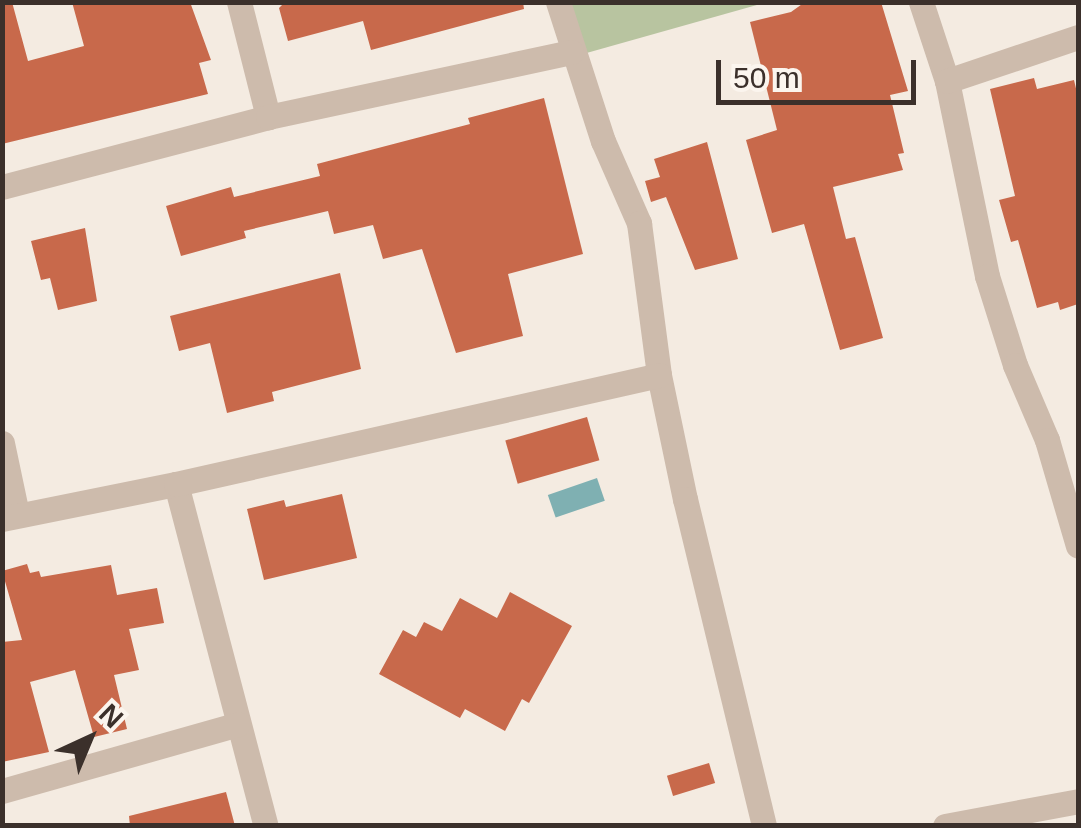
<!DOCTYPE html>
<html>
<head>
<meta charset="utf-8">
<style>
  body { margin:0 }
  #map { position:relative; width:1081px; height:828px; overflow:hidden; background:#f4ebe1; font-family:Helvetica,sans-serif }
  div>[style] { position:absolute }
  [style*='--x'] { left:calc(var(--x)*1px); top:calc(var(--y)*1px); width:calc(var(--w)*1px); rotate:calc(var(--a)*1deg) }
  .green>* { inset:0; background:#b8c4a0 }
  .water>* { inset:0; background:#7fb0b2; transform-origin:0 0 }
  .building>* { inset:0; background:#c8694b; transform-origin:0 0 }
  .minor>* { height:25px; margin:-12.5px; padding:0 12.5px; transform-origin:12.5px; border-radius:12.5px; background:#cdbbac }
  .tertiary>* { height:25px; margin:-12.5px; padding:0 12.5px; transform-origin:12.5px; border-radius:12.5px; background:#cdbbac }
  span { translate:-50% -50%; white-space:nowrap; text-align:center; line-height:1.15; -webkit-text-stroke:9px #fbf5ee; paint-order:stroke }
  .frame { position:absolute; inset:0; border:5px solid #3b302b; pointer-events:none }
  .north { position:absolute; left:40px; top:688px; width:100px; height:100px; -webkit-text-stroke:8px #fbf5ee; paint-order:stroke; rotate:44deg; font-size:28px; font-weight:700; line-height:40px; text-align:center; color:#3b302b }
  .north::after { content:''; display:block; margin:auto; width:35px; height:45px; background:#3b302b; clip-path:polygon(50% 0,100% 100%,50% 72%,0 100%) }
  .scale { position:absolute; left:716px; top:60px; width:200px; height:45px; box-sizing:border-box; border:5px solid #3b302b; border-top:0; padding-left:12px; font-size:30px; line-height:35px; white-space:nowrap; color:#3b302b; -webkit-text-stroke:8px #fbf5ee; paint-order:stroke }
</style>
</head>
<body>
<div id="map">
  <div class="green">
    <div style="clip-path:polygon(570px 2px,764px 3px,583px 54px)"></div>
  </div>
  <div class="water">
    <div style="left:597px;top:478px;width:24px;height:52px;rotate:71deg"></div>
  </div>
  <div class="building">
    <div style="clip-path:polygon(2px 2px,12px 2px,28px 61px,84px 46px,72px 2px,190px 2px,211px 60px,199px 63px,208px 94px,2px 144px)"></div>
    <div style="clip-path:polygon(285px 2px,523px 2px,524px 9px,371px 50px,363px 21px,288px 41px,279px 8px)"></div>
    <div style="clip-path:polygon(805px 2px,881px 2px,908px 91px,890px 95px,904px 153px,898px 154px,903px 170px,833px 187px,846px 239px,855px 237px,883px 338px,840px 350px,804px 224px,772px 233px,746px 140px,777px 130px,750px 22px,791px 12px)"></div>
    <div style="clip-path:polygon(1034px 78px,1037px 89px,1074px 80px,1078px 97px,1078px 304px,1060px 310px,1058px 302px,1037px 308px,1018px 240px,1011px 242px,999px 200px,1015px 196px,990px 89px)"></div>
    <div style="clip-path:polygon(544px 98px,583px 254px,508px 274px,523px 336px,456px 353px,422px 249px,383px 259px,373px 225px,334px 234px,328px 211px,244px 231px,246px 238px,181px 256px,166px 206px,231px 187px,234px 197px,320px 176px,317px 164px,470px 124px,468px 118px)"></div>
    <div style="clip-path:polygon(707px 142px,738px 259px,695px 270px,666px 197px,651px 202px,645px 181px,660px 177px,654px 159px)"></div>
    <div style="clip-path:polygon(85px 228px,97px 301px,58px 310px,50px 278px,41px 280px,31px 241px)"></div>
    <div style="clip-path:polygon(340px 273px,361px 369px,272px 392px,274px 401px,227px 413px,210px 343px,179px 351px,170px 316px)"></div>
    <div style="left:587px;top:417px;width:45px;height:85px;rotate:74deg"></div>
    <div style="clip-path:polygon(342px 494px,357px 558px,264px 580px,247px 509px,284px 500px,286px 507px)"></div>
    <div style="clip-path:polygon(27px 564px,30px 573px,39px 571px,41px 577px,111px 565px,117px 595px,157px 588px,164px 623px,129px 629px,139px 670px,114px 675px,127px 729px,94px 737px,75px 670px,30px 682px,49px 752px,2px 762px,2px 642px,22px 640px,2px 571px)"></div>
    <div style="clip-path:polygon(510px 592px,572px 626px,529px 703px,522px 699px,505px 731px,465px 709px,460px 718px,379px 674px,403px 630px,416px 637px,424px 622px,442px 631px,460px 598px,497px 618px)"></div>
    <div style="left:709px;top:763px;width:21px;height:44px;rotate:73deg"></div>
    <div style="clip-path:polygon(226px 792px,235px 826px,130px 826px,129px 816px)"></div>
  </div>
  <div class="minor">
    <div style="--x:239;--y:2;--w:119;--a:75.8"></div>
    <div style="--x:558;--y:2;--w:146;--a:72.1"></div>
    <div style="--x:603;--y:141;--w:90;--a:66.3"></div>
    <div style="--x:639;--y:223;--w:153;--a:82.5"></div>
    <div style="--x:659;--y:375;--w:127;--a:78.2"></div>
    <div style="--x:685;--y:499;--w:336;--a:76.4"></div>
    <div style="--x:921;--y:2;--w:83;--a:71.8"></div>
    <div style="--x:947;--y:81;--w:199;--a:78.4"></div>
    <div style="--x:987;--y:276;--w:93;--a:72.5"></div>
    <div style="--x:1015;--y:365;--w:82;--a:66.9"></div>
    <div style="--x:1047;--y:440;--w:110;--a:73.7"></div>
    <div style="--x:947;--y:81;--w:138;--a:-18.6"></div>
    <div style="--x:2;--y:187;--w:275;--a:-14.7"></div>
    <div style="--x:268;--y:117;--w:310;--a:-12.1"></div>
    <div style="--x:2;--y:443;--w:73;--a:78.1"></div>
    <div style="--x:176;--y:484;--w:354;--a:75.3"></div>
    <div style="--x:2;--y:519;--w:177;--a:-11.4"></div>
    <div style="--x:176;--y:484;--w:495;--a:-12.7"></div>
    <div style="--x:2;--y:791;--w:245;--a:-15.8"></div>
  </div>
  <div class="tertiary">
    <div style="--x:945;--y:826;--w:135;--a:-10.6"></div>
  </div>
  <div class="frame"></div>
  <div class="north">N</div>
  <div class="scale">50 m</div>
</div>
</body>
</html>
